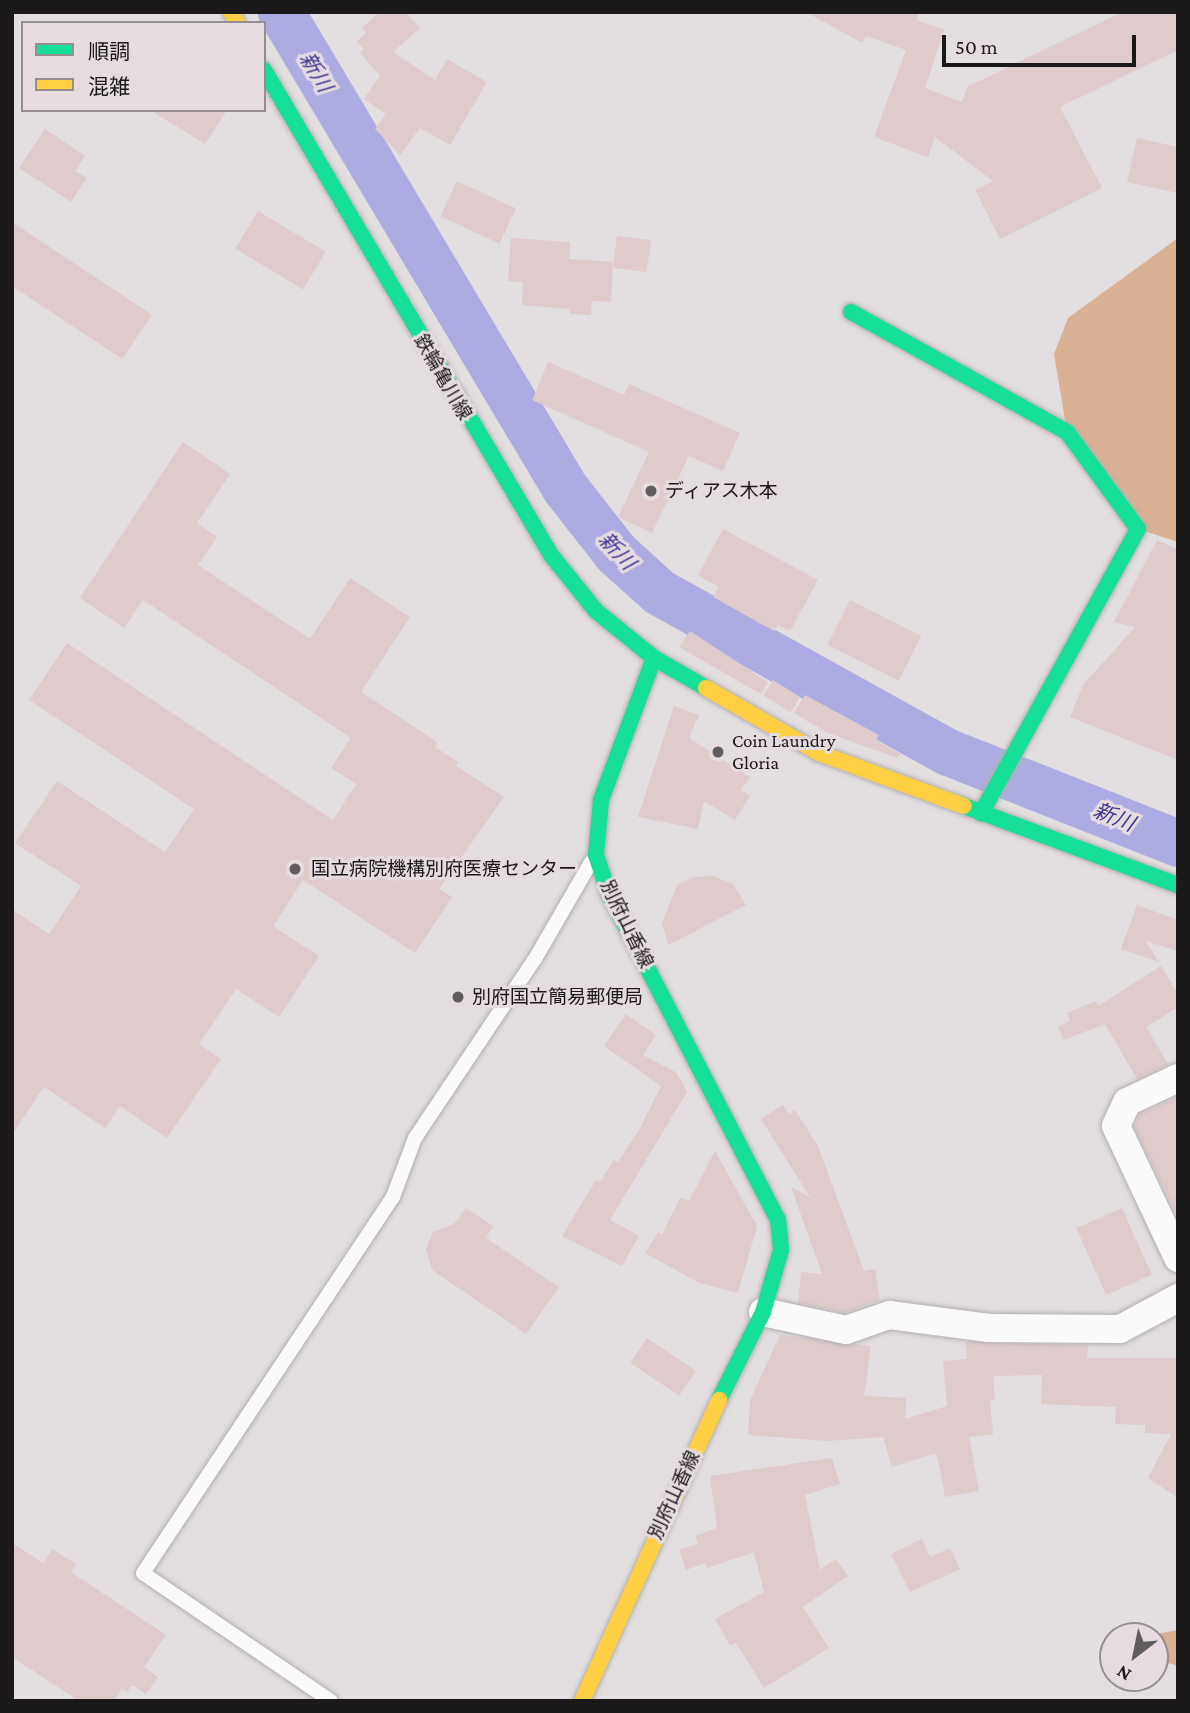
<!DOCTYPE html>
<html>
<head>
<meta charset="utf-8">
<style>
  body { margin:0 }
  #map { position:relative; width:1190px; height:1713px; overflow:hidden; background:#e3dee0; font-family:"Crimson Pro","Noto Sans JP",serif }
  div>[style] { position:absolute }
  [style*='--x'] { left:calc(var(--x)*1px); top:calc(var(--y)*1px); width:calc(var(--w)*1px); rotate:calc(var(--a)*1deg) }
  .forest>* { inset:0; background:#dbb194 }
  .river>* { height:47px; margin:-23.5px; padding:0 23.5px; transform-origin:23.5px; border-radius:23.5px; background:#acace2 }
  .building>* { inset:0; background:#dfcbcb; transform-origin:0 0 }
  .roads { filter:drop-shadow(0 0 2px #b3aeb0) drop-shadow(0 0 2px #b3aeb0) }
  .lane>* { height:14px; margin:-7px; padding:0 7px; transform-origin:7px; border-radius:7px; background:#fbfafa }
  .street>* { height:28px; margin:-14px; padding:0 14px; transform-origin:14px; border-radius:14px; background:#fbfafa }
  .fast>* { height:16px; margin:-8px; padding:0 8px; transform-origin:8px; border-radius:8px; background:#16e098 }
  .slow>* { height:16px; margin:-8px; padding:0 8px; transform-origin:8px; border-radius:8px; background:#ffcf43 }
  .dots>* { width:19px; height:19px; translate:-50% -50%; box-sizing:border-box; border:4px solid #e6dbdf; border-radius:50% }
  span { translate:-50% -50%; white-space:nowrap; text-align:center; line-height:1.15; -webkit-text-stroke:6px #e6dbdf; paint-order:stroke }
  .street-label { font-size:19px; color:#1b1819 }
  .poi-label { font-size:19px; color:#1b1819 }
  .left { translate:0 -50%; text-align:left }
  .water-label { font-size:21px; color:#413892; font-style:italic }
  .frame { position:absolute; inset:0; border:14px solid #1b1819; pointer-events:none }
  .legend { position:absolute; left:21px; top:21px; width:245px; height:91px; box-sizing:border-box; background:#e6dbdf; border:2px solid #958d90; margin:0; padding:9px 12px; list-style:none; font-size:21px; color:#1b1819 }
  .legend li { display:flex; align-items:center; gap:14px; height:35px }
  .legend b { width:35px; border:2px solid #958d90 }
  .north { position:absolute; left:1099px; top:1622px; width:70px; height:70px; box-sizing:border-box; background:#e6dbdf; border:2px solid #958d90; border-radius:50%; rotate:212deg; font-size:19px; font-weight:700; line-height:28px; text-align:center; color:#1b1819 }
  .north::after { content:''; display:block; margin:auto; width:24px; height:32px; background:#615d5f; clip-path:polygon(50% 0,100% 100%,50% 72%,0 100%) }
  .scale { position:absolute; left:942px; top:35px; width:194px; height:32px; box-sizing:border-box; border:4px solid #1b1819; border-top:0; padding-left:9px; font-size:21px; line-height:24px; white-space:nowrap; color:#1b1819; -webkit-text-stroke:5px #e6dbdf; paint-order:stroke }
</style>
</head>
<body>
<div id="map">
  <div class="forest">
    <div style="clip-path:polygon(1178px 238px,1178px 542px,1138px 529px,1067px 432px,1054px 354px,1068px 318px)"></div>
    <div style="clip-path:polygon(1178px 1630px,1178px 1666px,1155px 1659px,1155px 1636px,1146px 1636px)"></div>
  </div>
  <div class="river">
    <div style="--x:281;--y:12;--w:554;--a:59.18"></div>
    <div style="--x:565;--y:488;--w:83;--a:51.9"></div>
    <div style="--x:616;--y:553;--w:58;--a:42.2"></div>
    <div style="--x:659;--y:592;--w:330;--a:29"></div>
    <div style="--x:948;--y:752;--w:247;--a:21.6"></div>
  </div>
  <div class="building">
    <div style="clip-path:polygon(380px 12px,405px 12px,420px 28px,393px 52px,435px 80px,447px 59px,487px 82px,450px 145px,420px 128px,400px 155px,375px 129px,386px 114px,364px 99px,380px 76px,360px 53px,364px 49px,357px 41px,366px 33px,362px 28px)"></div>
    <div style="clip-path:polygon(806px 12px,919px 12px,917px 20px,944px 30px,925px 88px,962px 102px,967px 87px,1122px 12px,1178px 12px,1178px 50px,1060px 107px,1102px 188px,1000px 239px,975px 190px,993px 181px,935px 137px,928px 157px,874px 137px,906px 50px,866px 36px,862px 43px)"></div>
    <div style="clip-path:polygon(150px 110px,227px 110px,205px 144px)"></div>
    <div style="clip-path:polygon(45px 129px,85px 156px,75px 171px,87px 178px,71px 202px,19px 168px)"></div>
    <div style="clip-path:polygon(1137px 138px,1178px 147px,1178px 193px,1127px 182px)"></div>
    <div style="left:457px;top:181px;width:65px;height:39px;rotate:25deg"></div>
    <div style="left:258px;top:211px;width:79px;height:44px;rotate:31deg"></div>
    <div style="clip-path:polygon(12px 222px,152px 315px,122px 359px,12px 286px)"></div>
    <div style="left:617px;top:236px;width:34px;height:32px;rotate:7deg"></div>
    <div style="clip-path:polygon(511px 238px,570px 242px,569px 259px,613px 262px,611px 302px,592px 301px,591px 315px,570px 314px,570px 309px,522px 305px,523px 282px,508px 281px)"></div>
    <div style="clip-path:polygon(548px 362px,624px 395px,629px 384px,740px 433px,723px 471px,689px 456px,652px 533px,618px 517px,649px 452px,532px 400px)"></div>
    <div style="clip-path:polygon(183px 442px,230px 474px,197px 523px,217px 537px,198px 565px,310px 639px,350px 578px,410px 617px,361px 692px,437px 742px,435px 747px,458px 762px,456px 766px,504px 797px,439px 889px,452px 897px,415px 953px,303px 880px,273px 926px,319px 956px,279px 1017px,236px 989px,199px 1044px,221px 1059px,167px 1138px,120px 1106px,105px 1128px,44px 1087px,12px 1135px,12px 909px,49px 934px,81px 886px,15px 843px,57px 781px,165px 852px,194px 809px,29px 700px,67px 643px,333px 820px,356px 784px,331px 768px,351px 738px,143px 600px,124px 628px,80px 598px)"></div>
    <div style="clip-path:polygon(723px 529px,818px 580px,790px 631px,778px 625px,774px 631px,713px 597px,719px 587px,698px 575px)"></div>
    <div style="clip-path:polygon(1157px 540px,1178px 550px,1178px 760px,1070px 717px,1083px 685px,1135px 627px,1114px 622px)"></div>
    <div style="left:850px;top:600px;width:80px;height:50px;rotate:27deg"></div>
    <div style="clip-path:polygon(690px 631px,768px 682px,761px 694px,679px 647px)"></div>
    <div style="left:773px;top:680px;width:32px;height:18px;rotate:32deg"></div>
    <div style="clip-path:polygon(805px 695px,879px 735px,876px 740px,900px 754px,897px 758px,828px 733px,794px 713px)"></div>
    <div style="clip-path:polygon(674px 706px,699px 715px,689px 738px,750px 777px,741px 790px,750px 796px,735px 820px,704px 801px,698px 829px,638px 817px)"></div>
    <div style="clip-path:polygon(713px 876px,733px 884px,746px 905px,668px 945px,662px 923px,677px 885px,694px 877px)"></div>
    <div style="clip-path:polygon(1137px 905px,1178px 920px,1178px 951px,1146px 941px,1159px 962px,1121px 949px)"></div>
    <div style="clip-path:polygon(1161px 966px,1178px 994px,1178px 1007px,1146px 1027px,1168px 1064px,1137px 1079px,1105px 1024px,1064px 1040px,1058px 1027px,1070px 1021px,1067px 1013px,1096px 1001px,1098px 1006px)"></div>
    <div style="clip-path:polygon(626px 1014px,656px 1035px,643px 1055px,677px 1073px,687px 1092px,610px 1220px,639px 1236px,622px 1266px,562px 1236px,596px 1180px,600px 1182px,614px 1160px,618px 1162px,639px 1130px,661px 1086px,604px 1046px)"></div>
    <div style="clip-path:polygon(1177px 1097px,1178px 1100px,1178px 1218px,1134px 1126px,1140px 1114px)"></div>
    <div style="clip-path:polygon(783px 1105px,789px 1114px,795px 1110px,818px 1146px,864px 1271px,875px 1269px,880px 1300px,845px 1313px,798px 1303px,801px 1272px,822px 1274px,791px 1187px,810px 1197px,761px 1119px)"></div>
    <div style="clip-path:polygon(715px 1151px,757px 1226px,738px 1293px,699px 1283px,645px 1253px,658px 1232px,662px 1234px,681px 1197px,689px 1201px)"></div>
    <div style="clip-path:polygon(466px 1208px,493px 1226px,486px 1238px,559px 1287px,526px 1334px,432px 1270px,426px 1249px,433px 1232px,454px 1224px)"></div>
    <div style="left:1122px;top:1208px;width:73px;height:50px;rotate:66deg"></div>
    <div style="clip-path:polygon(780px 1335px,871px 1346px,864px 1396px,906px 1398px,905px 1419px,947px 1406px,943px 1361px,967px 1359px,966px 1342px,1088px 1345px,1087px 1358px,1178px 1358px,1178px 1498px,1148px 1478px,1171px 1434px,1145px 1433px,1145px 1425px,1115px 1424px,1116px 1407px,1041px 1404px,1042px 1375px,993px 1376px,995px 1400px,990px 1400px,993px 1434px,969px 1437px,979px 1491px,945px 1497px,937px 1455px,933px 1454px,892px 1467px,883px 1437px,827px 1441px,748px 1435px,750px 1400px)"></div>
    <div style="left:647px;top:1338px;width:59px;height:30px;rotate:34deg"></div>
    <div style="clip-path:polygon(832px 1458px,840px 1484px,805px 1495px,820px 1570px,836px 1559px,848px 1576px,803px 1607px,829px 1648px,764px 1688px,736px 1643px,730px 1646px,715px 1619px,764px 1592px,754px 1552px,707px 1568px,705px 1563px,686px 1570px,679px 1550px,698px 1544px,695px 1536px,717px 1528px,710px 1476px)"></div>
    <div style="clip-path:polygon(922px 1539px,930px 1557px,950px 1548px,960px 1569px,910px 1592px,891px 1554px)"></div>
    <div style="clip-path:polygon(12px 1543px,43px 1563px,52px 1549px,76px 1564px,71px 1572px,166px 1635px,144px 1667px,158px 1677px,146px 1694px,132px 1685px,127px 1692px,122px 1688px,114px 1701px,79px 1701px,12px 1657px)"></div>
  </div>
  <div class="roads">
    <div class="lane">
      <div style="--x:331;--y:1701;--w:227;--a:-145.8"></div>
      <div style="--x:143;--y:1573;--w:452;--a:-56.4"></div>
      <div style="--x:393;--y:1197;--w:63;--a:-69.6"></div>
      <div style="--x:415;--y:1138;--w:216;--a:-56.2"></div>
      <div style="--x:535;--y:959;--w:112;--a:-60"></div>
    </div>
    <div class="street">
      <div style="--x:1178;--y:1078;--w:56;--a:154.8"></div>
      <div style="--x:1127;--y:1102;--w:26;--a:115"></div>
      <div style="--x:1116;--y:1126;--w:146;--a:64.8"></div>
      <div style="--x:763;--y:1312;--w:85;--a:12.2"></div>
      <div style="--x:846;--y:1330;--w:46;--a:-19.2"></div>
      <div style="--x:889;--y:1315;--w:101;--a:7.4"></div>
      <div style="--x:989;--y:1328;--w:131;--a:0.4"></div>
      <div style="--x:1120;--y:1329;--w:66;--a:-28.1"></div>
    </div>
    <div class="fast">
      <div style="--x:264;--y:70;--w:564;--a:59.38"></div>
      <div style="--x:551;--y:555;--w:72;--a:51.2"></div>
      <div style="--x:596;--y:611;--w:75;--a:39"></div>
      <div style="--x:851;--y:312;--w:247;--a:29.1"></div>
      <div style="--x:1067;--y:432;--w:120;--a:53.8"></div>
      <div style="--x:1138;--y:529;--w:325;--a:118.9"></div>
      <div style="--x:706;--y:688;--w:60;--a:-150"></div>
      <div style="--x:654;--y:658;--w:152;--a:110.5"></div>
      <div style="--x:601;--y:800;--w:55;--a:95.2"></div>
      <div style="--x:596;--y:855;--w:41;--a:71.6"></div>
      <div style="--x:609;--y:894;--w:367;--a:62.6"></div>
      <div style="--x:778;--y:1220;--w:30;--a:84"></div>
      <div style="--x:781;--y:1250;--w:65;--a:106.2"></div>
      <div style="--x:763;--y:1312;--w:98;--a:116.6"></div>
      <div style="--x:964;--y:806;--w:228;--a:20.3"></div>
    </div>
    <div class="slow">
      <div style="--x:231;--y:12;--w:13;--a:61"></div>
      <div style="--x:706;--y:688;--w:130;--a:29.9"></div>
      <div style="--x:819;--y:753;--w:154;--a:20.1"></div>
      <div style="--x:582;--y:1701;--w:331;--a:-65.5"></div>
    </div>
  </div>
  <div class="dots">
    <div style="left:651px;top:491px;background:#615d5f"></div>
    <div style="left:718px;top:752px;background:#615d5f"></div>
    <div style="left:295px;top:869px;background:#615d5f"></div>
    <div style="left:458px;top:997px;background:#615d5f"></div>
  </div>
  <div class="street-label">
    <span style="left:443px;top:377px;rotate:60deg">鉄輪亀川線</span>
    <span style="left:627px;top:924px;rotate:64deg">別府山香線</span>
    <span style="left:674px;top:1495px;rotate:-65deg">別府山香線</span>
  </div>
  <div class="poi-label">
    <span class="left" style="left:665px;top:491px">ディアス木本</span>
    <span class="left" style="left:732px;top:752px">Coin Laundry<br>Gloria</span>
    <span class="left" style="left:311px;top:869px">国立病院機構別府医療センター</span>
    <span class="left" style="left:472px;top:997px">別府国立簡易郵便局</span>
  </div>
  <div class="water-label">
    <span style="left:316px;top:72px;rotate:59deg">新川</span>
    <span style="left:617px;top:551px;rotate:47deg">新川</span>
    <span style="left:1114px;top:817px;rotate:22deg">新川</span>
  </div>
  <div class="frame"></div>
  <ul class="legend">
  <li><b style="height:9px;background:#16e098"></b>順調</li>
  <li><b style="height:9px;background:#ffcf43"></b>混雑</li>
  </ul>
  <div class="north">N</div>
  <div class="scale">50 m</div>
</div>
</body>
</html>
